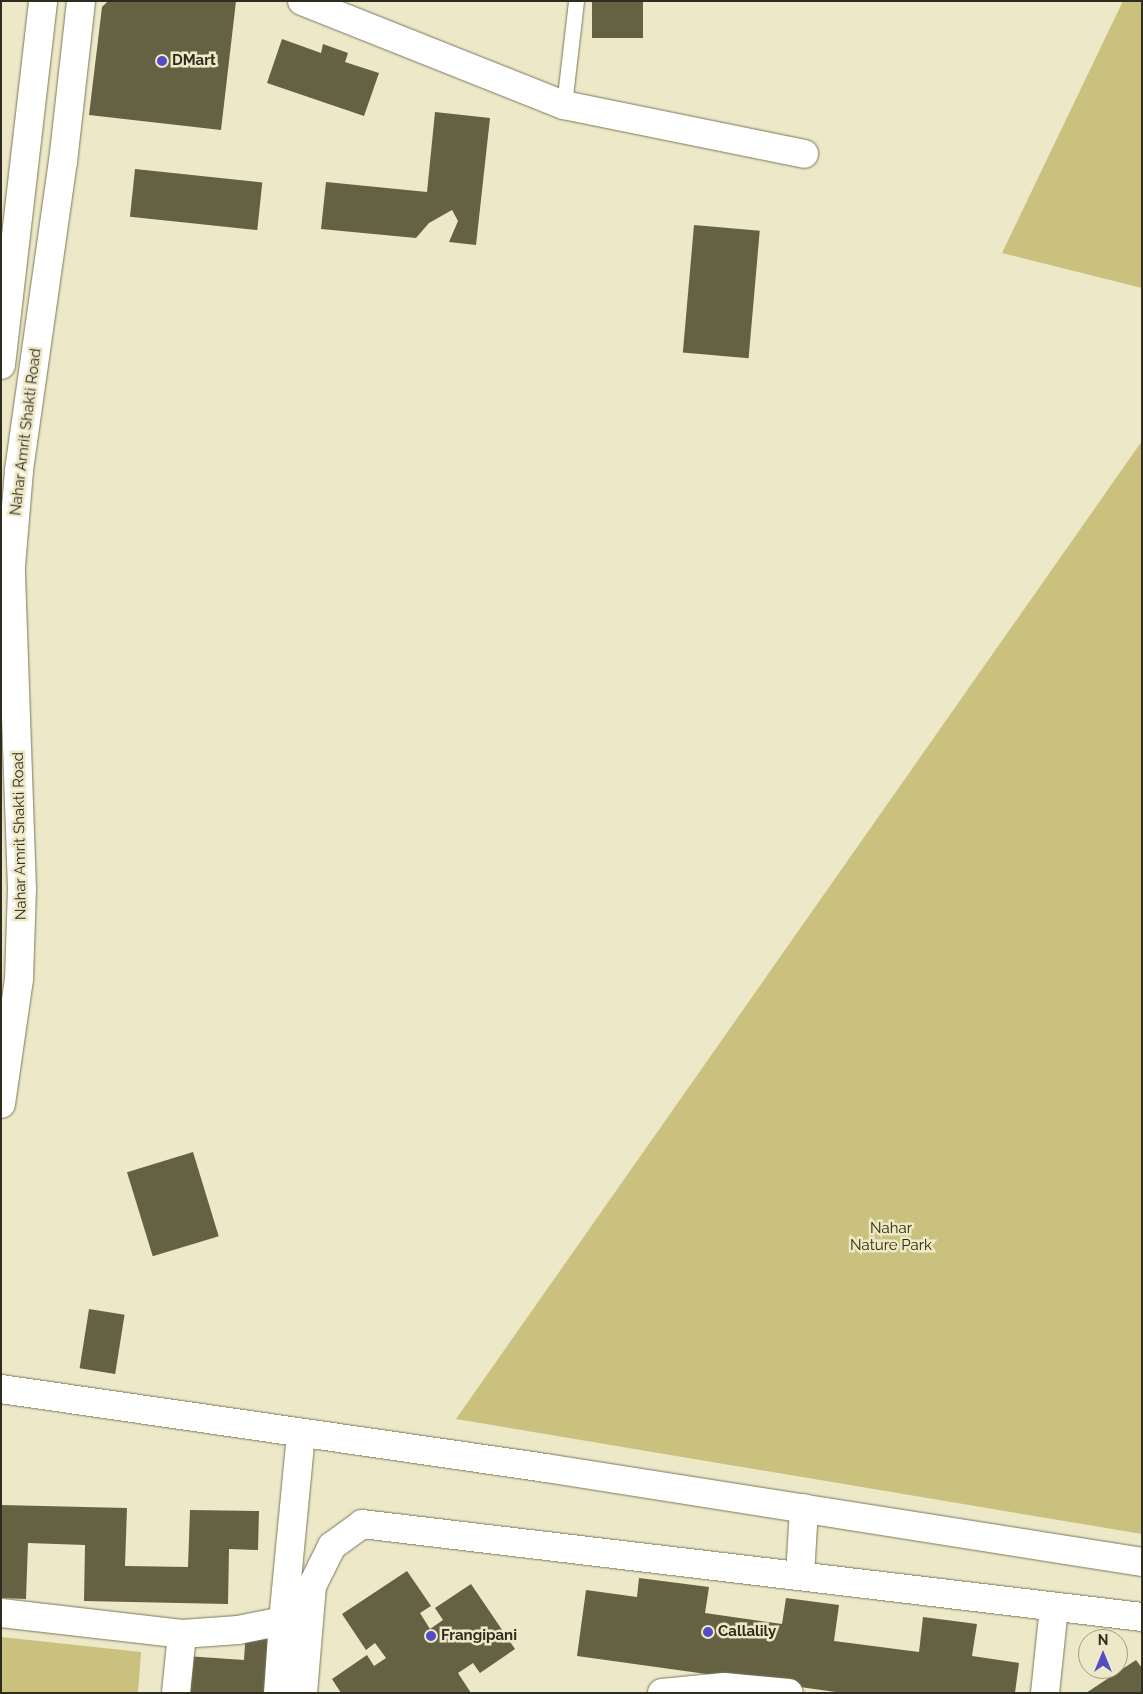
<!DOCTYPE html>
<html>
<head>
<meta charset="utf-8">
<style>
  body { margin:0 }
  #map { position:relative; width:1143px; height:1694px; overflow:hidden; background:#ede8c7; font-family:Raleway,sans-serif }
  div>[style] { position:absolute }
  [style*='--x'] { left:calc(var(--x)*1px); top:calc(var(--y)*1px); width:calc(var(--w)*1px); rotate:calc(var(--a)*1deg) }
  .green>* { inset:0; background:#cbc17e }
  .building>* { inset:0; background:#656143; transform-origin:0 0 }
  .roads { filter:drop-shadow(0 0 1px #7b7759) drop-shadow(0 0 1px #7b7759) }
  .lane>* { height:15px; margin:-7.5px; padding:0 7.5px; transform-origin:7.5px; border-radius:7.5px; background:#fff }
  .street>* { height:28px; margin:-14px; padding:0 14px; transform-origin:14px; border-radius:14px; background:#fff }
  .secondary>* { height:28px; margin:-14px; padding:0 14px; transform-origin:14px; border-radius:14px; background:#fff }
  .dots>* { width:14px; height:14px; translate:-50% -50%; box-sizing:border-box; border:2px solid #ede8c7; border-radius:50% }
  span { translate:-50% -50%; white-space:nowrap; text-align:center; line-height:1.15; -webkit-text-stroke:5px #ede8c7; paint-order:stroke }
  .poi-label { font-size:15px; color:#2e2c1f; font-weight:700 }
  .left { translate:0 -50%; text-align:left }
  .street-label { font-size:15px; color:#2e2c1f }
  .park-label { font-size:15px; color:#312b00 }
  .frame { position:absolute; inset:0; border:2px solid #2e2c1f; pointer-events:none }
  .north { position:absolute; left:1078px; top:1629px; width:50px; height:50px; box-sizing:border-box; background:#ede8c7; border:1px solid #a19d84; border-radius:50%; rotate:0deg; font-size:14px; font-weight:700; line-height:20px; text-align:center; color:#2e2c1f }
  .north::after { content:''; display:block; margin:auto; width:18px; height:22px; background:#554cc4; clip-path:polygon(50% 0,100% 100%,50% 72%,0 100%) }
</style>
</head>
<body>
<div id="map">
  <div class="green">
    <div style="clip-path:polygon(1123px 1px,1142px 1px,1142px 288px,1002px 253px)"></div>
    <div style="clip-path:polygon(1142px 441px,1142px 1534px,456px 1419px)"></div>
    <div style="clip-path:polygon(1px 1637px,141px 1652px,138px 1693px,1px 1693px)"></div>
  </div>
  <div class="building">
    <div style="clip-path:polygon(108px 1px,236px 1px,221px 130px,89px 115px,102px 7px)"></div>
    <div style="left:592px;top:1px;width:51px;height:37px"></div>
    <div style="clip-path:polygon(282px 39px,321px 53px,323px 44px,348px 53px,345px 62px,379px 73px,364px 116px,267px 83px)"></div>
    <div style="clip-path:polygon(435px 112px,490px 118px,476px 245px,449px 242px,458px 221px,452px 210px,429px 223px,416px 238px,321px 229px,326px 182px,427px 192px)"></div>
    <div style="left:135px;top:169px;width:128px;height:48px;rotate:6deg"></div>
    <div style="left:694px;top:225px;width:66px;height:128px;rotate:5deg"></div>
    <div style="left:193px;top:1152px;width:88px;height:69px;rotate:73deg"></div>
    <div style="left:89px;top:1309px;width:36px;height:60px;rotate:9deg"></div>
    <div style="clip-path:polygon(1px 1505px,127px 1508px,125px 1566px,188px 1567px,190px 1510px,259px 1511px,258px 1550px,229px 1549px,228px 1604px,84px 1601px,85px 1545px,28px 1543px,26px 1599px,1px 1598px)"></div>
    <div style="clip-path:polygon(407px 1571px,431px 1606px,420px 1613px,430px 1629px,443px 1620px,435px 1608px,471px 1584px,515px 1649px,480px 1673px,473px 1663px,458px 1673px,471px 1693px,341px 1693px,332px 1679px,367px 1655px,374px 1666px,386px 1658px,375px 1643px,366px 1650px,342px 1614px)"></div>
    <div style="clip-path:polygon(639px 1578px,709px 1587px,705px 1613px,782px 1624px,786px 1598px,839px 1605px,834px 1641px,919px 1652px,923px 1617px,977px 1624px,972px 1656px,1019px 1663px,1015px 1693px,843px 1693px,577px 1656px,586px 1590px,637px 1597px)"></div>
    <div style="clip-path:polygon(246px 1629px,282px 1631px,277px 1693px,183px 1693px,186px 1656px,244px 1660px)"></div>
    <div style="clip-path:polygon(1136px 1660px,1142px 1668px,1142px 1693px,1086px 1693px)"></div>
  </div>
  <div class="roads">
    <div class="lane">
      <div style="--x:564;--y:105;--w:105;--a:-83.4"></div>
    </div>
    <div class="street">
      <div style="--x:302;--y:1;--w:282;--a:21.7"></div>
      <div style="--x:564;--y:105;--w:245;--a:11.5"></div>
      <div style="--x:1;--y:1389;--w:551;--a:8.25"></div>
      <div style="--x:546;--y:1468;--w:603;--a:8.96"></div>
      <div style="--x:800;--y:1576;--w:68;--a:-86.6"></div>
      <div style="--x:1;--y:1613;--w:182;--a:6.6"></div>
      <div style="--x:182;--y:1634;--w:56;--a:-4.1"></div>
      <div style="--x:238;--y:1630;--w:46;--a:-11.3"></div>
      <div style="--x:283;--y:1621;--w:189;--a:-84.5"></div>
      <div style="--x:176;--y:1693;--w:59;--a:-84.2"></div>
      <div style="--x:278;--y:1693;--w:72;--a:-86"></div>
      <div style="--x:303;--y:1693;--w:107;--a:-85.2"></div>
      <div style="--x:312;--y:1586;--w:45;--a:-63.4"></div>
      <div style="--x:332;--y:1546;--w:37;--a:-36"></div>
      <div style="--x:362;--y:1524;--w:786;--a:6.8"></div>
      <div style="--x:662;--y:1693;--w:62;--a:-5.5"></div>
      <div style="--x:724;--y:1687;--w:65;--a:5.3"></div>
      <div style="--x:1045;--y:1693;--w:86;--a:-84"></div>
    </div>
    <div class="secondary">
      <div style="--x:1;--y:365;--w:366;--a:-83.4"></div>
      <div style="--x:1;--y:1104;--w:126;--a:-81.8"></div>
      <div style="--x:19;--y:979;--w:90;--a:-88.1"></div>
      <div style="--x:22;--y:889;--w:323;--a:-92"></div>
      <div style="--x:11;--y:566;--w:96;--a:-85.2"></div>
      <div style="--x:19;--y:470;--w:311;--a:-81.9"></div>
      <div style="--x:63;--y:162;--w:162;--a:-83.6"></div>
    </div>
  </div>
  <div class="dots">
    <div style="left:162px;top:61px;background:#554cc4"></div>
    <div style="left:708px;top:1632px;background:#554cc4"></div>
    <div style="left:431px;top:1636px;background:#554cc4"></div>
  </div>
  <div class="poi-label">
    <span class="left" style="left:172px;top:61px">DMart</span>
    <span class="left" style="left:718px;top:1632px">Callalily</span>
    <span class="left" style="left:441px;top:1636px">Frangipani</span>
  </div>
  <div class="street-label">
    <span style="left:26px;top:432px;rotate:-83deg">Nahar Amrit Shakti Road</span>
    <span style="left:20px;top:836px;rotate:-91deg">Nahar Amrit Shakti Road</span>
  </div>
  <div class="park-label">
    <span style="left:891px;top:1237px">Nahar<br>Nature Park</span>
  </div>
  <div class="frame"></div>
  <div class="north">N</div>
</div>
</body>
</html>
